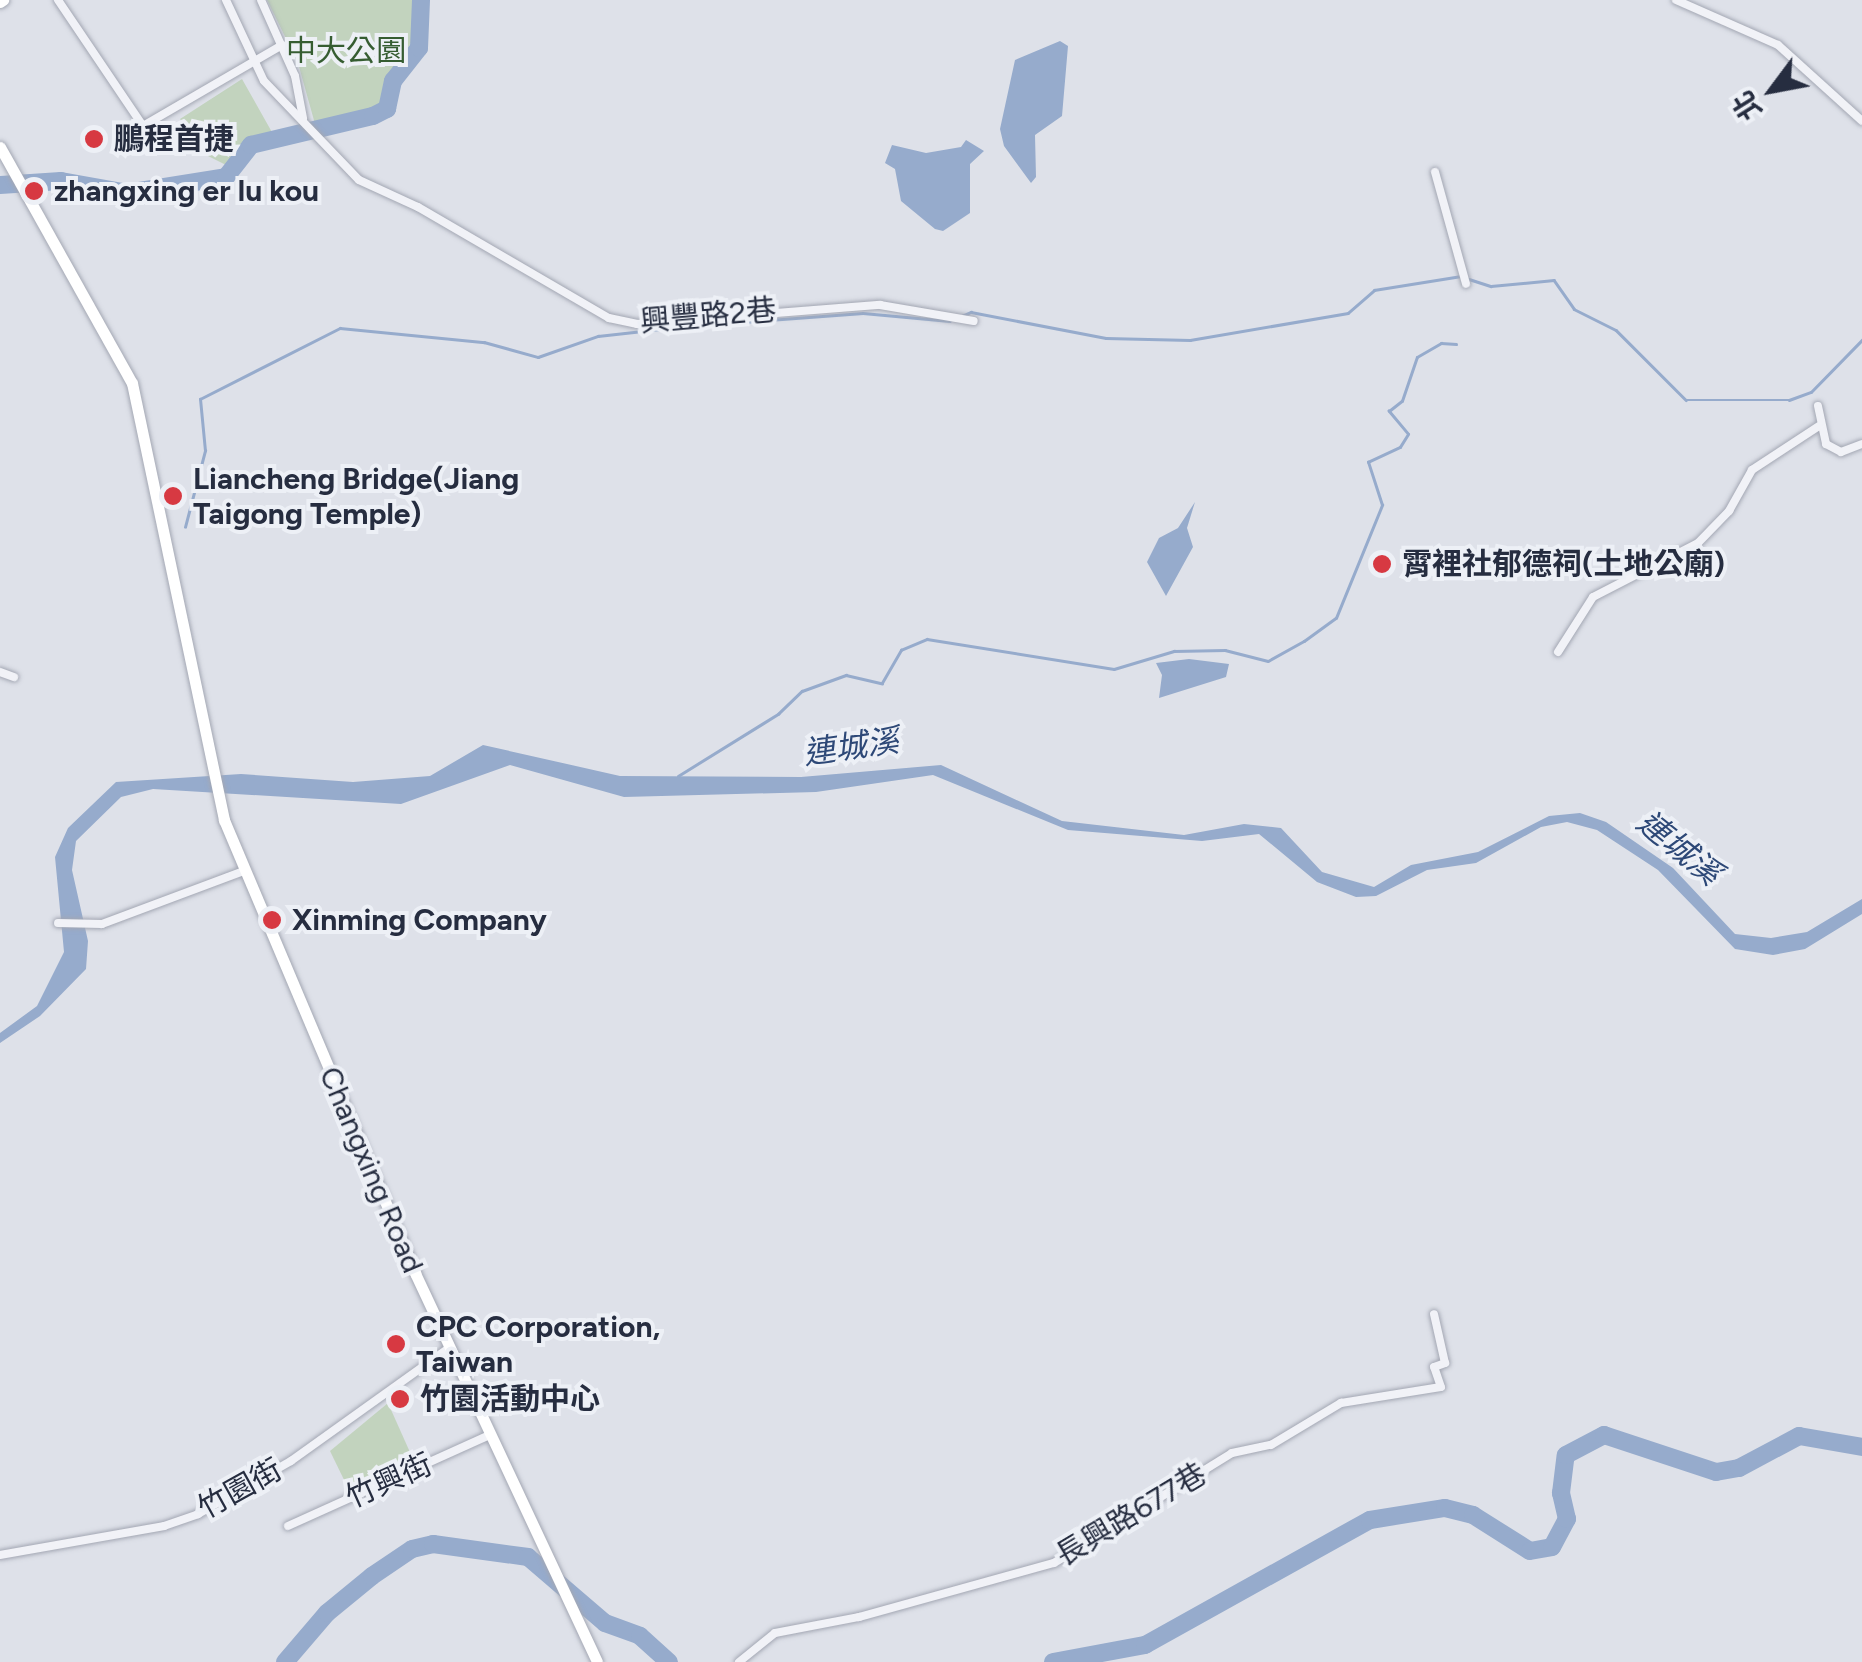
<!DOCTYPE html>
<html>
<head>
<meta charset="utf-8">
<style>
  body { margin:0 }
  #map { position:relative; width:1862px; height:1662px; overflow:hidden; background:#dee1e9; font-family:Figtree,"Noto Sans TC",sans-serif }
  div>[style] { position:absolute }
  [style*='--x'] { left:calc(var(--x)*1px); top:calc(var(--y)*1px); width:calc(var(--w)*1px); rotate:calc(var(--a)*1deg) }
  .green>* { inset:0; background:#c2d3be }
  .water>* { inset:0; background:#96abcc }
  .stream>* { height:2.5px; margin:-1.25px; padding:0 1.25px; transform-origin:1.25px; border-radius:1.25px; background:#96abcc }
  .river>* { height:18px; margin:-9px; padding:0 9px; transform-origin:9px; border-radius:9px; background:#96abcc }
  .roads { filter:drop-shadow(0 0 2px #a3a7b3) drop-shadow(0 0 2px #a3a7b3) }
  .street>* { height:8px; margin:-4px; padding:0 4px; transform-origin:4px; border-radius:4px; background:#f1f2f7 }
  .secondary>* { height:11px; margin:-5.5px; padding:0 5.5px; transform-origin:5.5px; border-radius:5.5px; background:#fff }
  .dots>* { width:28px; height:28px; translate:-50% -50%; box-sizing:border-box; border:5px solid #edf0f6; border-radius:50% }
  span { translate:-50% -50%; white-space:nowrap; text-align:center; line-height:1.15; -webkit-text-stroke:8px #edf0f6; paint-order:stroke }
  .park-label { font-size:30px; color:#365d32 }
  .poi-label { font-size:30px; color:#262d40; font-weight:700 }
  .left { translate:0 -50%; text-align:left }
  .street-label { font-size:30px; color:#262d40 }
  .water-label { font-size:32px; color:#2d4877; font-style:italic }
  .north { position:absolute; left:1722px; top:40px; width:100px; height:100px; -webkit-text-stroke:8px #edf0f6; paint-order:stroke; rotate:238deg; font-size:28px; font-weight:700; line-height:40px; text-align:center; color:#262d40 }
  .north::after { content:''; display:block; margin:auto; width:35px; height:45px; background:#262d40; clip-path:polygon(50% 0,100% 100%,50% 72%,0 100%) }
</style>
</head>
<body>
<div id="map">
  <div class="green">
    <div style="clip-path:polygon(267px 0,418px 0,415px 36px,386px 85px,382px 108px,315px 124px,298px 63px)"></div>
    <div style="clip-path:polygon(242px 79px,273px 134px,250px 139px,226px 165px,208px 156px,180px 119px)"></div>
    <div style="clip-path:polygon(388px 1403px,413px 1459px,348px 1488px,330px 1451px)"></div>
  </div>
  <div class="water">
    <div style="clip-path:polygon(1060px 41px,1068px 46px,1062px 116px,1035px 135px,1036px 177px,1031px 183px,1004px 146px,1000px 129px,1015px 60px)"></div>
    <div style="clip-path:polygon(966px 140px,984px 151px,970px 164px,970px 213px,943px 231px,935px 229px,901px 201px,895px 169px,885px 163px,892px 145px,926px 153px,961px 147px)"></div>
    <div style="clip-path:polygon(1195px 502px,1187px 528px,1193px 547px,1166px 596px,1147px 562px,1159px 538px,1178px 528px)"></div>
    <div style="clip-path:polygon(1189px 659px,1229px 664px,1226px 677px,1159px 698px,1162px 675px,1156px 663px)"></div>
    <div style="clip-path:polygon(483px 745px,620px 776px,801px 777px,941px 765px,1062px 821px,1184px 835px,1244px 824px,1281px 828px,1322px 872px,1374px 887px,1411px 865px,1478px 852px,1549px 816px,1580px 813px,1606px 822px,1673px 868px,1735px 934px,1771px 938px,1807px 932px,1862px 899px,1862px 914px,1805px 949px,1773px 955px,1735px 949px,1658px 870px,1597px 830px,1567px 822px,1541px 827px,1476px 863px,1427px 870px,1376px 896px,1356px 897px,1317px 882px,1259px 834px,1202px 841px,1068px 830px,933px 775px,816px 792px,624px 797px,510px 765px,401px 804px,153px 789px,121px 797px,76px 841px,72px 870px,88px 941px,86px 969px,40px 1016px,0 1043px,0 1033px,37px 1006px,64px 952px,55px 857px,68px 828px,116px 782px,241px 774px,353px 782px,430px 776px)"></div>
  </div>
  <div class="stream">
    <div style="--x:1469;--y:279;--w:23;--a:18"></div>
    <div style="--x:1491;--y:286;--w:63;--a:-5.4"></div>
    <div style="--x:1554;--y:280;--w:35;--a:55"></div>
    <div style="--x:1574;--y:309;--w:47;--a:26.6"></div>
    <div style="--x:1616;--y:330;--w:99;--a:45"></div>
    <div style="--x:1686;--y:400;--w:103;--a:0"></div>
    <div style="--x:1789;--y:400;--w:23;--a:-20"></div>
    <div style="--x:1811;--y:392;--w:73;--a:-45.6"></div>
    <div style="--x:962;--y:316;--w:10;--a:-24"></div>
    <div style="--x:971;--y:312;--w:137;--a:10.9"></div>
    <div style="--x:1106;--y:338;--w:84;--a:1.4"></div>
    <div style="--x:1190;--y:340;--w:160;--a:-9.7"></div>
    <div style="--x:1348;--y:313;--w:35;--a:-41"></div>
    <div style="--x:1374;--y:290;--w:88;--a:-9.1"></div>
    <div style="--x:185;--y:527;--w:79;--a:-75.3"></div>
    <div style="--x:205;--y:451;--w:52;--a:-95.5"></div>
    <div style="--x:200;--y:399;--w:157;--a:-26.9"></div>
    <div style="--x:340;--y:328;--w:145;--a:5.6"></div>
    <div style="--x:484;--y:342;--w:56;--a:15.5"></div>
    <div style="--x:538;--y:357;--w:64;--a:-19.3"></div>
    <div style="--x:598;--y:336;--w:92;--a:-6.3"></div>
    <div style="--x:689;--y:326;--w:174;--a:-4.3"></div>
    <div style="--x:863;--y:313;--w:87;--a:5.3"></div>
    <div style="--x:678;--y:776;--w:118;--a:-31.8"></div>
    <div style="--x:778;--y:714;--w:33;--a:-44"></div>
    <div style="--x:802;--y:691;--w:47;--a:-20"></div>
    <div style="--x:846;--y:675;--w:37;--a:13"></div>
    <div style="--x:882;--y:683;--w:38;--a:-60"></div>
    <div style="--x:901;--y:650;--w:28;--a:-23"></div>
    <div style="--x:927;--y:639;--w:189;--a:9.1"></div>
    <div style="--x:1114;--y:669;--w:63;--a:-16.7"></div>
    <div style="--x:1174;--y:651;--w:51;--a:-1.1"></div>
    <div style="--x:1225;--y:650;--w:44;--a:14.3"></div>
    <div style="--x:1268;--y:661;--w:41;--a:-29.1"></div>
    <div style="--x:1304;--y:641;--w:39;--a:-36"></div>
    <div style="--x:1336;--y:618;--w:122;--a:-67.8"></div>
    <div style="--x:1382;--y:505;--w:45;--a:-108"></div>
    <div style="--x:1368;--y:462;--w:35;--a:-25"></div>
    <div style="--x:1400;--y:447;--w:15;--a:-58"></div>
    <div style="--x:1408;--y:434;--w:30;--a:-130"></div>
    <div style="--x:1389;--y:411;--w:16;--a:-38"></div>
    <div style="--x:1402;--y:401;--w:46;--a:-71.2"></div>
    <div style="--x:1417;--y:357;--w:28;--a:-30"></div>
    <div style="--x:1441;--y:343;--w:15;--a:4"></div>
  </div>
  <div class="river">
    <div style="--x:0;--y:185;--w:61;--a:-3.8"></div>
    <div style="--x:61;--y:181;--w:67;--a:10.3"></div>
    <div style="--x:127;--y:193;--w:100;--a:-9.2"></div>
    <div style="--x:226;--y:177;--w:41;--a:-52"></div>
    <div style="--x:251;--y:145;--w:125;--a:-13.4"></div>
    <div style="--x:373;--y:116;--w:16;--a:-27"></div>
    <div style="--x:387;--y:109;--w:29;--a:-78"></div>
    <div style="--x:393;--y:81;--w:42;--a:-51.8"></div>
    <div style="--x:419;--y:48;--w:48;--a:-87.6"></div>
    <div style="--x:285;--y:1662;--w:65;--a:-49.4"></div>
    <div style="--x:327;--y:1613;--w:58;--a:-39.4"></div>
    <div style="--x:372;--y:1576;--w:48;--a:-34"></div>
    <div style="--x:412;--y:1549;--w:22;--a:-13"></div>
    <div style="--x:433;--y:1544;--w:96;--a:7.8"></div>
    <div style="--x:528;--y:1557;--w:101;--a:40.6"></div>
    <div style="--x:605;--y:1623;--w:37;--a:20"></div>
    <div style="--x:640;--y:1636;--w:39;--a:42"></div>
    <div style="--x:1053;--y:1662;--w:94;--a:-10.5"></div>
    <div style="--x:1145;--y:1645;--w:257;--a:-29.1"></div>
    <div style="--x:1370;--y:1520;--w:76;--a:-9.1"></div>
    <div style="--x:1445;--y:1508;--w:29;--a:14"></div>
    <div style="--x:1473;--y:1515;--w:67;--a:32.3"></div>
    <div style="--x:1530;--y:1551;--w:22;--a:-10"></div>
    <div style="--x:1552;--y:1547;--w:32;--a:-62"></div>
    <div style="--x:1567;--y:1519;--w:27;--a:-103"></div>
    <div style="--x:1561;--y:1493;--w:38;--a:-83"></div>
    <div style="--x:1566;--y:1455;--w:43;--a:-27.8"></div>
    <div style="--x:1604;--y:1435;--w:118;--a:18.3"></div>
    <div style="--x:1716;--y:1472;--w:23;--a:-10"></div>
    <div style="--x:1739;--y:1468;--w:68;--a:-28.1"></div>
    <div style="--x:1799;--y:1436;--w:64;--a:9.9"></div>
  </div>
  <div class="roads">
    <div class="street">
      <div style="--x:58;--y:0;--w:152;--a:56"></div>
      <div style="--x:143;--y:126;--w:161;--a:-30.2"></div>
      <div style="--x:226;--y:0;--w:89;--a:64.9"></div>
      <div style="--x:264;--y:81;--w:137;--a:46.2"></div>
      <div style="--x:359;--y:180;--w:65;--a:24.6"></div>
      <div style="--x:418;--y:207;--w:221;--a:30.2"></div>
      <div style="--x:609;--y:318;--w:29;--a:12"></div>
      <div style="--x:637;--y:324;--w:244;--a:-4.5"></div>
      <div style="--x:880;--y:305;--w:95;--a:9.7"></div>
      <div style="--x:261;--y:0;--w:83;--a:65.9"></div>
      <div style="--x:295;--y:76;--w:43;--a:79.2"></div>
      <div style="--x:1676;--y:0;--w:111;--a:23.8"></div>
      <div style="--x:1778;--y:45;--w:113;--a:42.1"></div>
      <div style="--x:1435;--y:172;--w:116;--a:74.5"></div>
      <div style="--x:1818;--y:406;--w:39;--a:78"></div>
      <div style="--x:1826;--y:444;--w:17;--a:28"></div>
      <div style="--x:1841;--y:452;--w:22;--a:-21"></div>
      <div style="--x:1558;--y:652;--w:65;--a:-57.5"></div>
      <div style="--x:1593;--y:597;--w:118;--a:-27.2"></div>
      <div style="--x:1698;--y:543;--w:45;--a:-45.9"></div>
      <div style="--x:1729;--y:511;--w:47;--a:-60.7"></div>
      <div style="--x:1752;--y:470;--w:80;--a:-33.3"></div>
      <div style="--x:0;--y:672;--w:15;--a:20"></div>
      <div style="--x:58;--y:923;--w:44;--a:1.3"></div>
      <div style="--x:102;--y:924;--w:152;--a:-20.5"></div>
      <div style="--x:288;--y:1526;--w:222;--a:-24.3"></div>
      <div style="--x:0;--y:1555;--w:167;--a:-10"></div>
      <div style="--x:164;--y:1526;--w:36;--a:-19"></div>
      <div style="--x:198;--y:1514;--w:107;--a:-29.7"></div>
      <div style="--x:291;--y:1461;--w:194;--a:-35.6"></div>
      <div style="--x:739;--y:1662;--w:46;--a:-38.9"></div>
      <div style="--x:775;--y:1633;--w:86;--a:-10.8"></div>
      <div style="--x:859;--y:1617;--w:202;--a:-15.5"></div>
      <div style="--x:1054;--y:1563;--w:209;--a:-31.7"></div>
      <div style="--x:1232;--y:1453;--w:40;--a:-12"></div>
      <div style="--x:1271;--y:1445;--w:82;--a:-31"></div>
      <div style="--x:1341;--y:1403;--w:101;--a:-9.1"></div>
      <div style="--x:1441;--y:1387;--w:21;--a:-109"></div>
      <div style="--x:1434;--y:1367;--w:12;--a:-20"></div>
      <div style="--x:1445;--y:1363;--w:50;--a:-102.7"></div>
    </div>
    <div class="secondary">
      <div style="--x:0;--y:2;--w:4;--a:-34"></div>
      <div style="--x:0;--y:147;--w:270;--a:60.8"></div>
      <div style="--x:132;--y:383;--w:447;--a:78.1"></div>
      <div style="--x:224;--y:820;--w:492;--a:67.1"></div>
      <div style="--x:415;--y:1273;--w:429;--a:64.9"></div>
    </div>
  </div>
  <div class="dots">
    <div style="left:94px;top:139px;background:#d73942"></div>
    <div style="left:34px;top:191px;background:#d73942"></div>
    <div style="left:173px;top:496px;background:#d73942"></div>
    <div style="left:1382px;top:564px;background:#d73942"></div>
    <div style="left:272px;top:920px;background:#d73942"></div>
    <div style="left:396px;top:1344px;background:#d73942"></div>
    <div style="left:400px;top:1399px;background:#d73942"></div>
  </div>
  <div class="park-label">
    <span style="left:346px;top:51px">中大公園</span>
  </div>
  <div class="poi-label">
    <span class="left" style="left:114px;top:139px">鵬程首捷</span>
    <span class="left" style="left:54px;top:191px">zhangxing er lu kou</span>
    <span class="left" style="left:193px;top:496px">Liancheng Bridge(Jiang<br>Taigong Temple)</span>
    <span class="left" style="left:1402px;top:564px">霄裡社郁德祠(土地公廟)</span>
    <span class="left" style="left:292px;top:920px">Xinming Company</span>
    <span class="left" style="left:416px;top:1344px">CPC Corporation,<br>Taiwan</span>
    <span class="left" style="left:420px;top:1399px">竹園活動中心</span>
  </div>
  <div class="street-label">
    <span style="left:708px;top:316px;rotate:-5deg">興豐路2巷</span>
    <span style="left:371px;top:1170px;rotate:67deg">Changxing Road</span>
    <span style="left:389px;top:1481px;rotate:-24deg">竹興街</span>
    <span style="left:240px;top:1489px;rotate:-29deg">竹園街</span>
    <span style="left:1131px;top:1515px;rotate:-31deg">長興路677巷</span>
  </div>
  <div class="water-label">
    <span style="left:851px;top:747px;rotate:-8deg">連城溪</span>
    <span style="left:1679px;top:848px;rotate:39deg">連城溪</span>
  </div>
  <div class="north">北</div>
</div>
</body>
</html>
